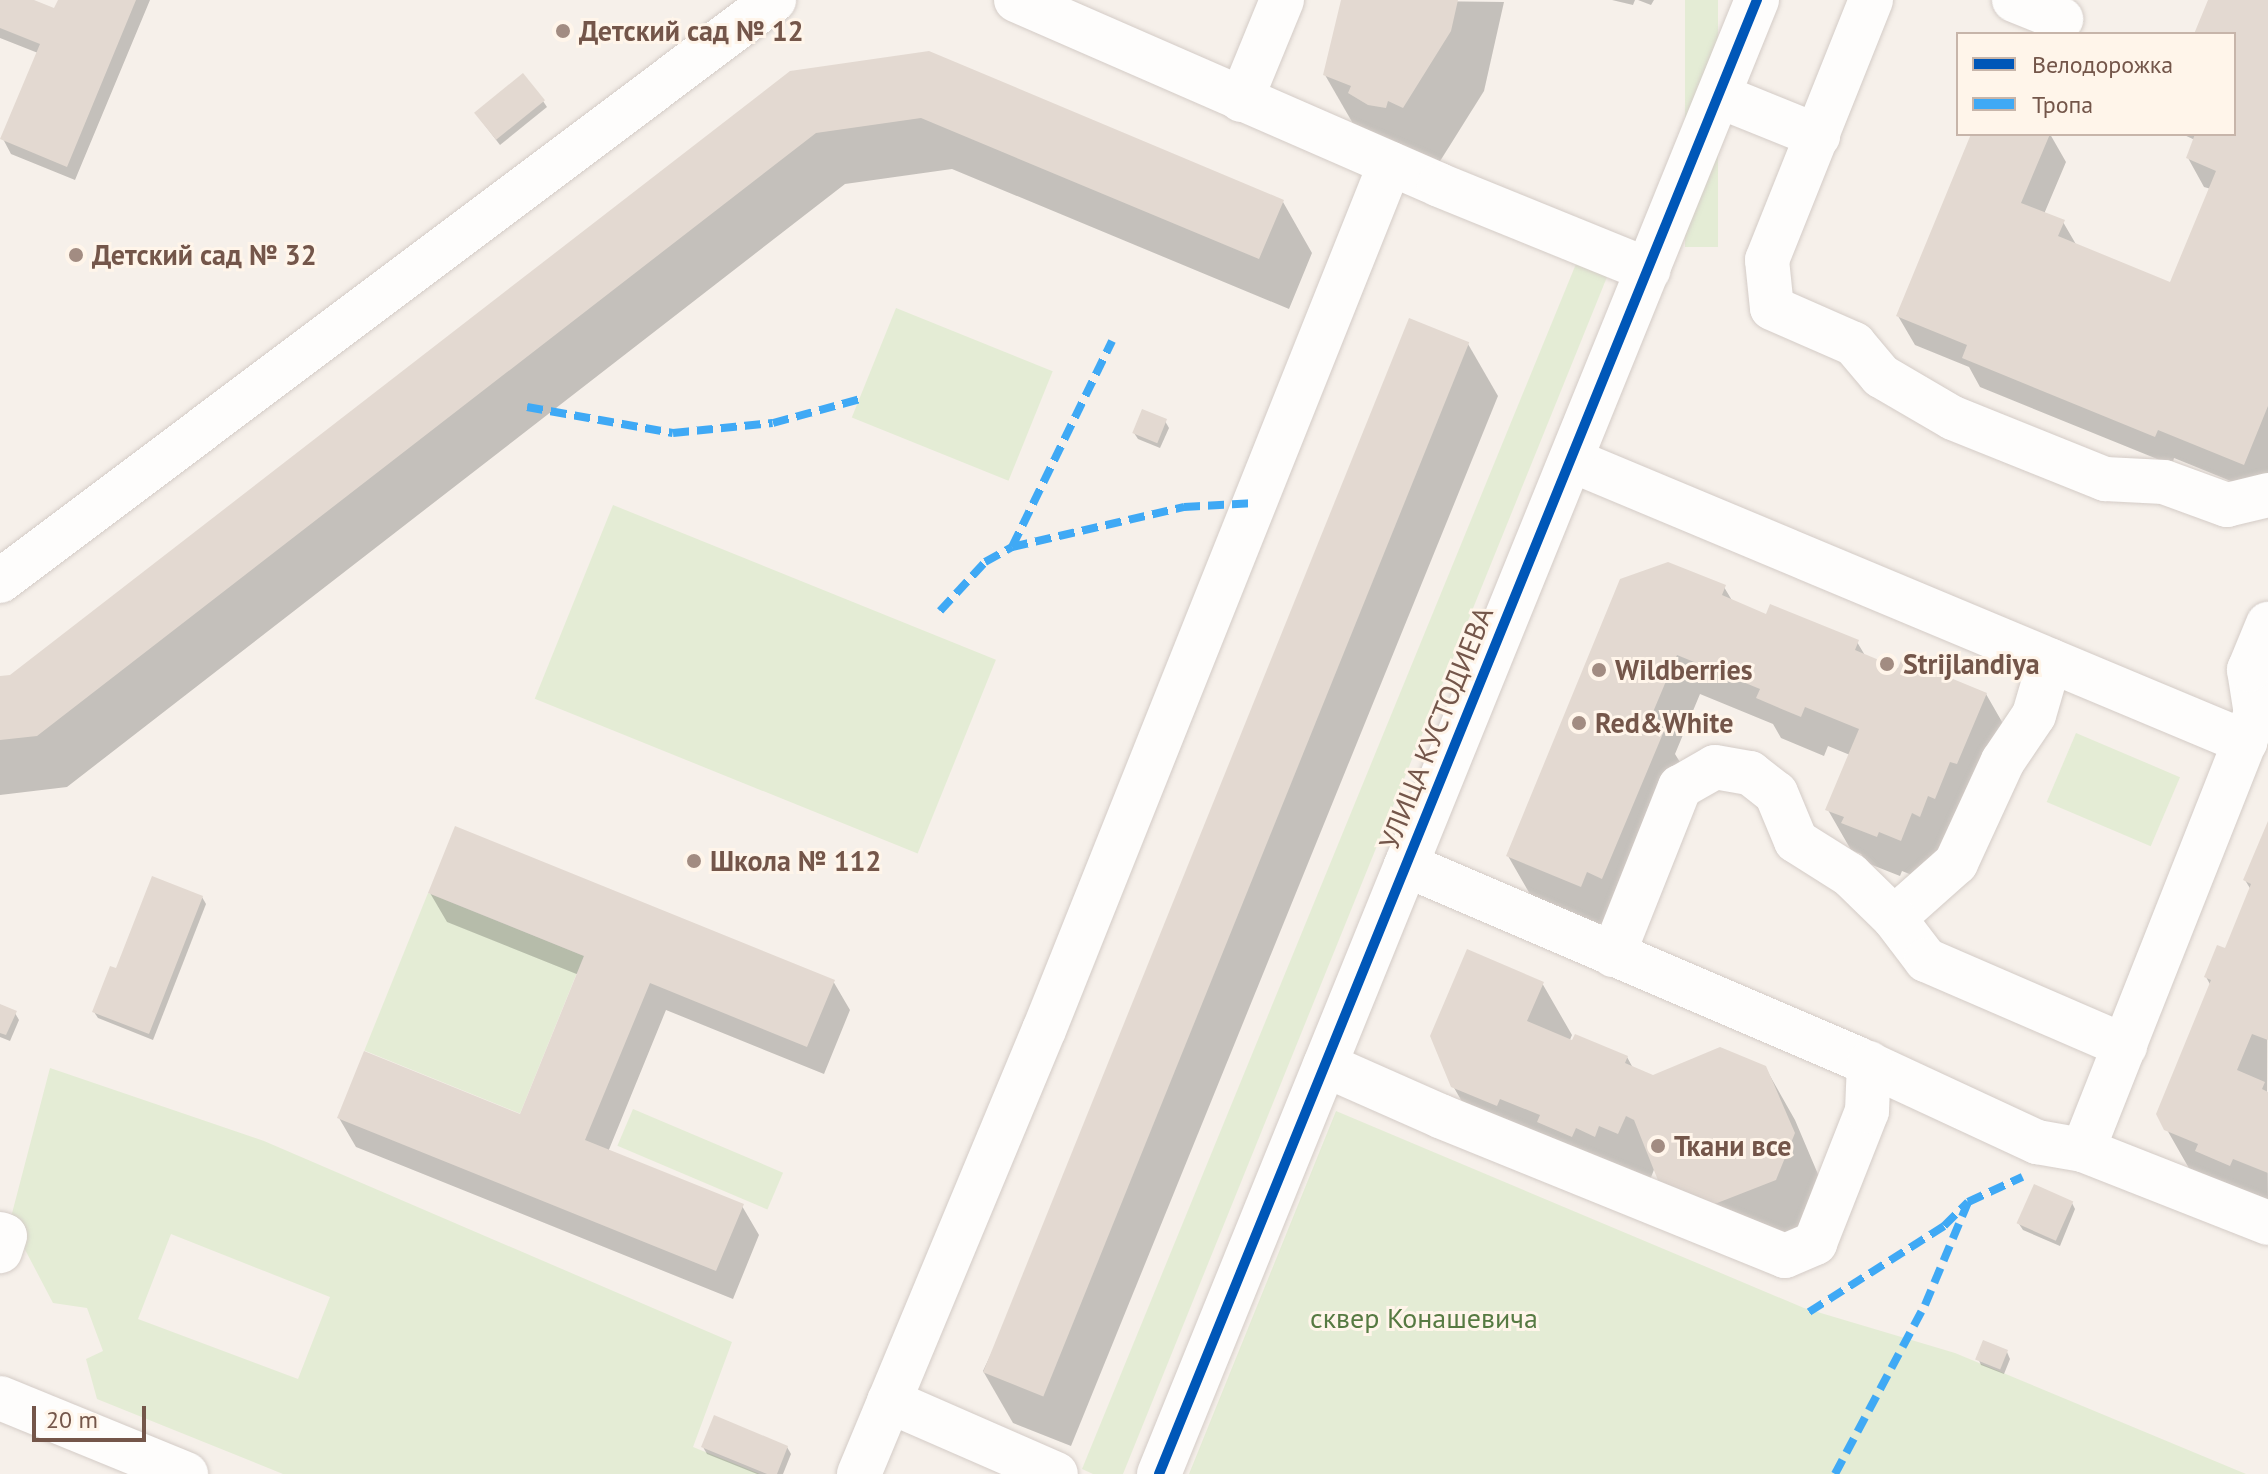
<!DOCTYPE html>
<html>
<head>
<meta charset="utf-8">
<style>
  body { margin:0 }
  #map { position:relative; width:2268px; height:1474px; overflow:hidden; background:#f6f0ea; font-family:"PT Sans",sans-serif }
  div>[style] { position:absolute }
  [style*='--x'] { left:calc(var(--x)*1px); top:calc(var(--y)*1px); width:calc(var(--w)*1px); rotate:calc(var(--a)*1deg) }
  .green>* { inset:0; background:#e4ecd5; transform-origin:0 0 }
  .shadow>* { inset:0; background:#0003 }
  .building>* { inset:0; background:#e3d9d1; transform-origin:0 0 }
  .roads { filter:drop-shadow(0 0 2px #d4ccc7) drop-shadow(0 0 2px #d4ccc7) }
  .minor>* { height:44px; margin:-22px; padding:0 22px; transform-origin:22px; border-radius:22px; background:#fefdfc }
  .quiet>* { height:8px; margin-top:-4px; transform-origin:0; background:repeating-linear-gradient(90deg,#3fa9f5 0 16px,transparent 0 24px) }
  .cycleway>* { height:10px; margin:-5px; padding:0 5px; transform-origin:5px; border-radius:5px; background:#0057b8 }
  .dots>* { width:22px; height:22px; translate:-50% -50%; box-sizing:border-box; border:4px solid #fff5ea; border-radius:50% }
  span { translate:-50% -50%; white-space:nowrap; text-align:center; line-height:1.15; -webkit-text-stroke:6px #fff5ea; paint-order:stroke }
  .poi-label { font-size:28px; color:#74564a; font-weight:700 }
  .left { translate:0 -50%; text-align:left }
  .street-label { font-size:28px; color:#74564a }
  .park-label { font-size:28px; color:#567a42 }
  .legend { position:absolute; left:1956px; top:32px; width:280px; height:104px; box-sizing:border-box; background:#fff5ea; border:2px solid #c7b5aa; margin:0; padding:10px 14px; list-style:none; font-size:24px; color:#74564a }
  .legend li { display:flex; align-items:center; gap:16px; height:40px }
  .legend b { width:40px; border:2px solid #c7b5aa }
  .scale { position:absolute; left:32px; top:1406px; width:114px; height:36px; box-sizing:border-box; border:4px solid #74564a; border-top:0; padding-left:10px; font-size:24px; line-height:28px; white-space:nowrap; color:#74564a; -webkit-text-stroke:6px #fff5ea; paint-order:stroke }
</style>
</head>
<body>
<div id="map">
  <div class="green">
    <div style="left:1685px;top:0;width:33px;height:247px"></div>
    <div style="clip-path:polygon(1578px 259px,1609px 272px,1123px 1474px,1093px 1474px,1082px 1469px)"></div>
    <div style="left:896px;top:308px;width:169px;height:118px;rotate:22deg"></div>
    <div style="left:613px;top:505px;width:413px;height:209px;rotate:22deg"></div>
    <div style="left:2076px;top:733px;width:113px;height:75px;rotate:23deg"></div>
    <div style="left:428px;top:893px;width:168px;height:170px;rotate:22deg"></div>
    <div style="clip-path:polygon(evenodd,50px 1068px,264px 1141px,732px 1342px,693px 1447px,760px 1474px,283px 1474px,97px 1399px,86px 1359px,103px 1351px,87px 1308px,53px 1303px,10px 1221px,50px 1068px,171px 1234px,330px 1297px,298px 1379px,138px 1319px,171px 1234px)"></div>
    <div style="left:633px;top:1109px;width:163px;height:40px;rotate:23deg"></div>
    <div style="clip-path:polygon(1336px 1111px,1804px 1308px,1955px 1353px,2246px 1474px,1189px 1474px)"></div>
  </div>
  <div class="shadow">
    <div style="clip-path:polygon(0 0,29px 0,56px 11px,60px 0,150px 0,75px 180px,11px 154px,3px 139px,38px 53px,0 38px)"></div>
    <div style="clip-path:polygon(1343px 0,1504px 2px,1484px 91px,1437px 166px,1359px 134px,1325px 75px)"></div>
    <div style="clip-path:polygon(1612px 0,1635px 0,1633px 5px)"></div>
    <div style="clip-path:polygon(1638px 0,1654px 0,1651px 5px)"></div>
    <div style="clip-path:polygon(2210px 0,2268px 0,2268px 473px,2260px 493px,2174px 458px,2172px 465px,1980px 387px,1969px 367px,1915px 345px,1898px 316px,1973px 134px,2050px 134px,2066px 162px,2044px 214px,2063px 222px,2077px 246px,2171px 285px,2211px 189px,2204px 187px,2188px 158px,2195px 140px,2182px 134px,2234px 134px,2234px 34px,2196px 34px)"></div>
    <div style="clip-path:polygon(791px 73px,1283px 202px,1312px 253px,1289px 309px,952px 169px,845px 184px,67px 787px,0 795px,0 678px,11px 677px)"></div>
    <div style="clip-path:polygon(543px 101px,547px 107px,500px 145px,480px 119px)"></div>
    <div style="clip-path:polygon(1468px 344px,1498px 396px,1071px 1446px,1013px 1423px,983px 1371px)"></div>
    <div style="clip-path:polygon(1165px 421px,1169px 428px,1160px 448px,1138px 439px,1134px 433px)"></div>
    <div style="clip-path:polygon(1724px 587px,1733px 602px,1767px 616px,1857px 642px,1866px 657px,1899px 671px,1986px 694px,2009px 734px,1924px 880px,1902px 871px,1900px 876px,1867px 863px,1861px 854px,1851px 850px,1828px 810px,1850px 755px,1828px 746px,1824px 756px,1781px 738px,1773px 724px,1700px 694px,1675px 754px,1686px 772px,1604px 926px,1531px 896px,1508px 856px)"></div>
    <div style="clip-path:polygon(2268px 828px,2267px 1090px,2268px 1203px,2190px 1170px,2158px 1114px,2211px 986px,2206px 977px,2226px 951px,2251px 890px,2245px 880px)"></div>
    <div style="clip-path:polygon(430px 893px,833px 981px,850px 1010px,824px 1074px,666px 1010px,608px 1152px,742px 1206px,759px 1235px,733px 1299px,356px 1147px,339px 1118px,521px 1117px,579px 975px,447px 922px)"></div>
    <div style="clip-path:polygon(202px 897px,206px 904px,153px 1040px,98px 1018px,94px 1012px,117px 971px)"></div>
    <div style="clip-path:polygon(1542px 983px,1572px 1035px,1569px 1042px,1627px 1057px,1633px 1068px,1653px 1077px,1765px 1067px,1795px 1120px,1823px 1186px,1805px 1231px,1737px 1258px,1655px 1167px,1648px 1185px,1483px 1138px,1453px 1086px)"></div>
    <div style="clip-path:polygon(0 1006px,15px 1013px,19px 1020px,10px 1041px,0 1037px)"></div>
    <div style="clip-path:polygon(2072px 1203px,2075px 1209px,2060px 1246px,2023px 1230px,2019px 1224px)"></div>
    <div style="clip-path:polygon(2007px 1352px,2010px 1359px,2004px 1374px,1981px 1365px,1978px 1358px)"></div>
    <div style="clip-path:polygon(703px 1447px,787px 1447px,791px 1454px,783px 1474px,757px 1474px,707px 1454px)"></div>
  </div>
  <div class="building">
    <div style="clip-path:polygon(0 0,34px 0,54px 8px,58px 0,136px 0,67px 167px,0 139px,40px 44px,0 28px)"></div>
    <div style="clip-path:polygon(1341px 0,1458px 0,1451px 31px,1403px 108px,1388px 101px,1386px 108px,1368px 105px,1348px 93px,1351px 86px,1323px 75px)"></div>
    <div style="clip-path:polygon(2208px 0,2268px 0,2268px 406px,2244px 465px,2158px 430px,2155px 437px,1962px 358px,1967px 345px,1896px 316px,1971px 134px,2050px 134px,2021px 203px,2065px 220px,2058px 236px,2170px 282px,2216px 171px,2186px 158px,2195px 134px,2234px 134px,2234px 34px,2194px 34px)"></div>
    <div style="clip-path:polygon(929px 51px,1284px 200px,1259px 259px,921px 118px,816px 133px,37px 736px,0 740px,0 676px,10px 675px,790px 71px)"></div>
    <div style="left:523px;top:73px;width:35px;height:63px;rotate:51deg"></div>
    <div style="left:1409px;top:318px;width:65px;height:1137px;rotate:22deg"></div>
    <div style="left:1142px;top:409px;width:27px;height:26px;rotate:22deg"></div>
    <div style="clip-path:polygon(1668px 562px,1726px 585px,1722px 595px,1766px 614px,1770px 604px,1859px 640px,1855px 650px,1898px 668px,1902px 658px,1987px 693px,1957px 764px,1950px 762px,1935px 799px,1928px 796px,1920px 817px,1912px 813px,1901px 841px,1879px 832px,1877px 837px,1841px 823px,1844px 817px,1825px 810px,1859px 729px,1805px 707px,1801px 717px,1784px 710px,1756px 698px,1760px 689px,1677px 655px,1648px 724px,1664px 731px,1602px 879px,1587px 872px,1581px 887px,1506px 856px,1620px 579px)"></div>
    <div style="clip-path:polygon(2268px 821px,2268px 1040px,2252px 1034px,2237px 1070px,2265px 1082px,2262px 1089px,2268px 1092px,2268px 1173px,2233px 1159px,2230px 1166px,2195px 1151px,2198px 1144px,2164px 1130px,2156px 1114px,2211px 980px,2204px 977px,2217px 945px,2225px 948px,2251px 884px,2243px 880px)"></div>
    <div style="clip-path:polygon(455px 826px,835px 980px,807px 1047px,650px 983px,585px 1140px,744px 1204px,716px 1271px,337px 1118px,364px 1051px,520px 1114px,584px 956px,428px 893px)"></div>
    <div style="clip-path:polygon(152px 876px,203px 896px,149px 1034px,92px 1012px,110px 966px,116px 968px)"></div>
    <div style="clip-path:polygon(1467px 949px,1544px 982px,1527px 1021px,1572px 1040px,1575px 1034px,1628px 1056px,1625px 1063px,1653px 1075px,1720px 1047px,1766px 1066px,1795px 1133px,1776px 1180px,1707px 1207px,1661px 1188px,1634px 1120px,1626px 1116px,1618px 1134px,1599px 1126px,1595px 1137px,1576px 1128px,1572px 1137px,1537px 1122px,1540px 1115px,1500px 1099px,1497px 1106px,1451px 1087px,1430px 1036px)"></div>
    <div style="clip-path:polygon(0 1004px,17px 1011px,6px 1035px,0 1033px)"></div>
    <div style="left:2034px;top:1184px;width:43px;height:43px;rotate:24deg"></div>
    <div style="left:1983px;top:1340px;width:27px;height:21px;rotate:22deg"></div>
    <div style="clip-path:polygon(714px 1415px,788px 1446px,777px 1474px,767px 1474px,701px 1447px)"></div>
  </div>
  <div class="roads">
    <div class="minor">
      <div style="--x:1016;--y:0;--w:462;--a:23.6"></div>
      <div style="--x:1439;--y:185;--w:226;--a:22.1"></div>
      <div style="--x:1871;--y:0;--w:280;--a:111.8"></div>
      <div style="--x:1767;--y:260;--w:48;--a:84.1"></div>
      <div style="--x:1772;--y:308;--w:90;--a:23.7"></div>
      <div style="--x:1854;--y:344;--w:42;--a:49.8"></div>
      <div style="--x:1881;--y:376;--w:83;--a:30.3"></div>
      <div style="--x:1953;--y:418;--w:164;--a:21.9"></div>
      <div style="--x:2105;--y:479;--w:59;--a:2.9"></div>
      <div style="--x:2164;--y:482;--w:67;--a:20.1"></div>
      <div style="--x:2227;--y:505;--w:42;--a:-13.7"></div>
      <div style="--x:2014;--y:0;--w:51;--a:22"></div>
      <div style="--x:1719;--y:96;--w:107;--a:22"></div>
      <div style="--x:1241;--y:100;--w:108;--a:-67.7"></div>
      <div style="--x:1571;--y:460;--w:731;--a:22.7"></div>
      <div style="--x:0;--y:581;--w:968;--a:-36.89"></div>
      <div style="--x:1406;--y:865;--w:490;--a:23.2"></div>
      <div style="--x:1856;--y:1058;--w:200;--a:24.9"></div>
      <div style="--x:2037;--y:1142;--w:47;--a:9.9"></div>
      <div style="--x:2083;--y:1150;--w:199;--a:21.5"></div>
      <div style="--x:1894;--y:918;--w:83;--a:-41.6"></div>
      <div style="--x:1956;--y:863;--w:112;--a:-65.3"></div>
      <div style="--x:2003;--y:761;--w:55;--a:-56"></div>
      <div style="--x:2034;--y:715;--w:57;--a:-73.8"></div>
      <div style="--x:1613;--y:955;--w:181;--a:-68.3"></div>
      <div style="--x:1680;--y:787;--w:40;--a:-29.7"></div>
      <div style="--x:1715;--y:767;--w:36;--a:10"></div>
      <div style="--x:1750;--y:773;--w:33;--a:38"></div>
      <div style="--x:1776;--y:793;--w:52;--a:67.4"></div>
      <div style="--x:1796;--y:841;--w:64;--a:32.2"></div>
      <div style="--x:1850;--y:875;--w:62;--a:44.3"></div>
      <div style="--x:1894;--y:918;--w:53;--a:52.7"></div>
      <div style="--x:1926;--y:960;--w:217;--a:23.4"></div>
      <div style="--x:1325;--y:1065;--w:126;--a:23.9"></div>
      <div style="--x:1440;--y:1116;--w:372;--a:22.1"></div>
      <div style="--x:1785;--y:1256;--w:33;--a:-23"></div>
      <div style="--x:1815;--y:1243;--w:142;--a:-68.5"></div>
      <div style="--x:1867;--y:1111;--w:48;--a:-87.6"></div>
      <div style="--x:2083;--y:1150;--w:469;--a:-68.4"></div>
      <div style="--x:2256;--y:714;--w:45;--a:-99"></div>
      <div style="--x:2249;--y:670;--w:50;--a:-67.6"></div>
      <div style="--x:0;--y:1234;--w:5;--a:22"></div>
      <div style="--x:5;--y:1236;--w:16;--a:108"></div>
      <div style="--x:0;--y:1398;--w:201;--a:22.2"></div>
      <div style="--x:889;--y:1401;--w:182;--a:23.6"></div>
      <div style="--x:859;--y:1474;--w:481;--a:-67.4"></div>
      <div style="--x:1044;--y:1030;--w:933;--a:-68.22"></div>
      <div style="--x:1159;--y:1474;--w:1591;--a:-67.92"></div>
    </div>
  </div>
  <div class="quiet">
    <div style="--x:527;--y:407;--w:148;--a:10.1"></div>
    <div style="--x:673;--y:433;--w:100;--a:-5.7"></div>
    <div style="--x:773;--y:423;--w:90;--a:-15.4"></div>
    <div style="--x:1012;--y:547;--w:229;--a:-64.1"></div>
    <div style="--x:940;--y:611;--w:67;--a:-47.4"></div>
    <div style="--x:985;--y:562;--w:31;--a:-29"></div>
    <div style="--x:1012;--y:547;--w:177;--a:-13.1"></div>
    <div style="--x:1184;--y:507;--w:71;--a:-3.2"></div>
    <div style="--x:1809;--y:1312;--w:160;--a:-32.5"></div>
    <div style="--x:1944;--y:1226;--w:34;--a:-45"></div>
    <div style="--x:1968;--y:1202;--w:60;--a:-24.8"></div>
    <div style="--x:1835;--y:1474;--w:191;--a:-62"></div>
    <div style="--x:1925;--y:1305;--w:112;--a:-67.3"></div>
  </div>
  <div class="cycleway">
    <div style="--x:1159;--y:1474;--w:1591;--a:-67.92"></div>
  </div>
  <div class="dots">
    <div style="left:563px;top:31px;background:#a28c82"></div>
    <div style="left:76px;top:255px;background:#a28c82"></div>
    <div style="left:1887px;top:664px;background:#a28c82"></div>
    <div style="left:1599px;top:670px;background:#a28c82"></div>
    <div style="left:1579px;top:723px;background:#a28c82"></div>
    <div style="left:694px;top:861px;background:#a28c82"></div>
    <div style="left:1658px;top:1146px;background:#a28c82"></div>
  </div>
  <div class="poi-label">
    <span class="left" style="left:579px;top:31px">Детский сад № 12</span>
    <span class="left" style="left:92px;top:255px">Детский сад № 32</span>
    <span class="left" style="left:1903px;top:664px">Strijlandiya</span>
    <span class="left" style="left:1615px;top:670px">Wildberries</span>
    <span class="left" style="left:1595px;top:723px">Red&amp;White</span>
    <span class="left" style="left:710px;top:861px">Школа № 112</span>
    <span class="left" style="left:1674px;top:1146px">Ткани все</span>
  </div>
  <div class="street-label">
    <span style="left:1436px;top:728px;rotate:-68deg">УЛИЦА КУСТОДИЕВА</span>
  </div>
  <div class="park-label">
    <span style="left:1424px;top:1318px">сквер Конашевича</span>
  </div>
  <ul class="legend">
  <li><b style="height:10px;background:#0057b8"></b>Велодорожка</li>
  <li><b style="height:10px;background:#3fa9f5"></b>Тропа</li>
  </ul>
  <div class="scale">20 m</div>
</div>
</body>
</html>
